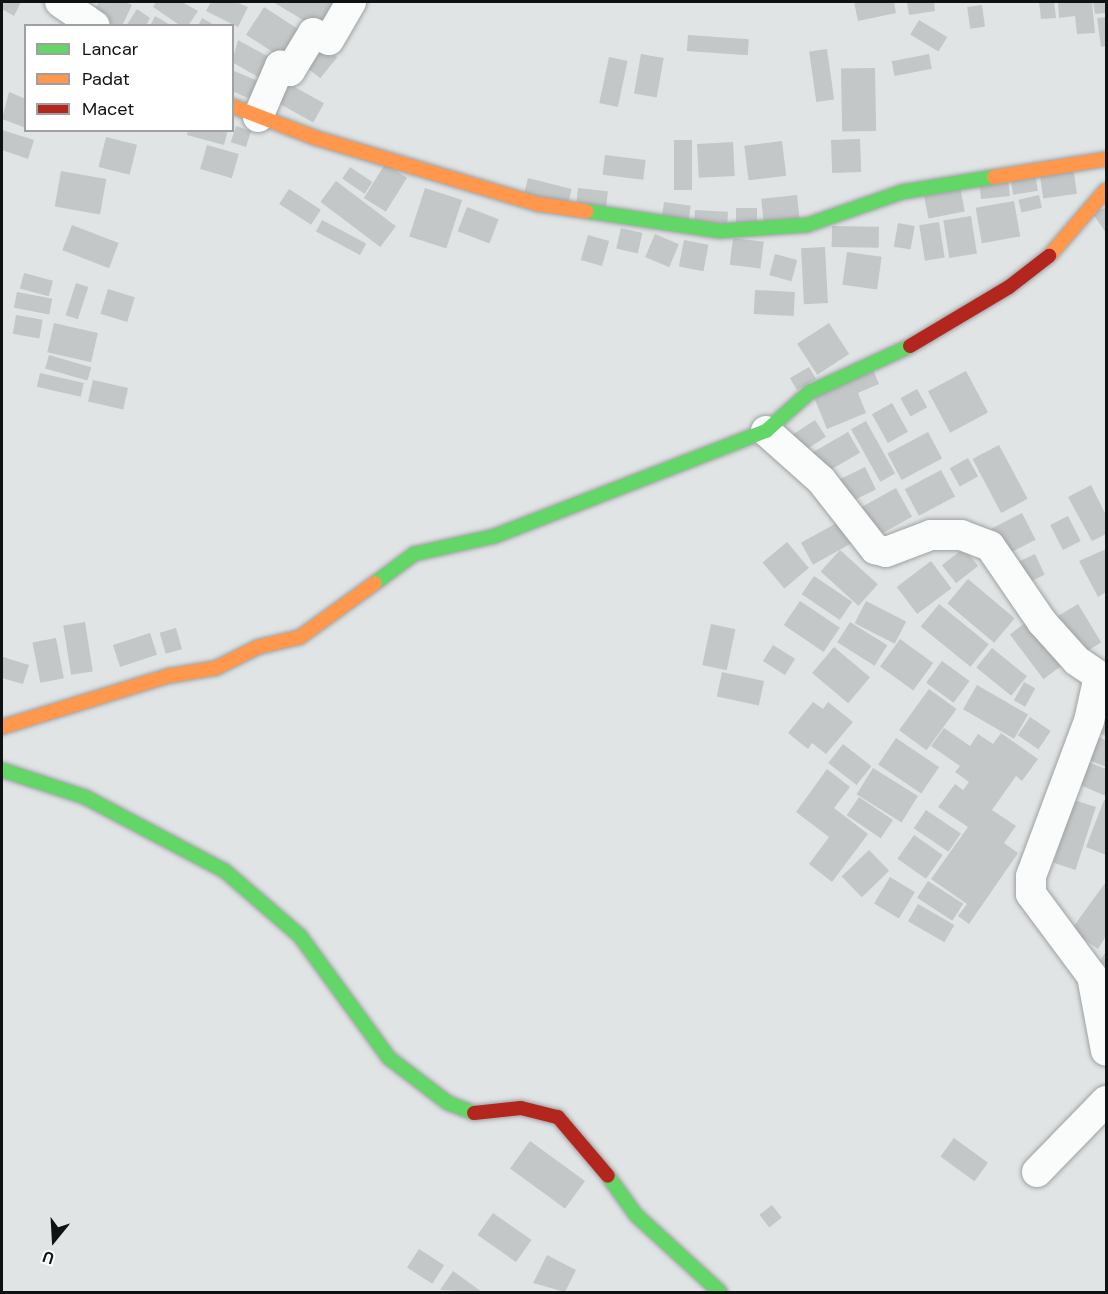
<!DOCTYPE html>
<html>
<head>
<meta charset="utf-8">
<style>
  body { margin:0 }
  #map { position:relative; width:1108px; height:1294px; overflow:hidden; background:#e0e4e5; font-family:"DM Sans",sans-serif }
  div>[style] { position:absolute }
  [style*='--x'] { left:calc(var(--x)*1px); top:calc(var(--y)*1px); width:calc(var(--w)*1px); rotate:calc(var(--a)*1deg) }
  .building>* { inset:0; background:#c3c7c8; transform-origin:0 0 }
  .roads { filter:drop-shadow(0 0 2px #9fa1a2) drop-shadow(0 0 2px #9fa1a2) }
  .street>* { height:30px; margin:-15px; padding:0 15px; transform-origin:15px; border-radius:15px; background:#fafbfb }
  .fast>* { height:14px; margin:-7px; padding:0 7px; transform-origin:7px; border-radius:7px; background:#63d668 }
  .slow>* { height:14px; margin:-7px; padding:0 7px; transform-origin:7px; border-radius:7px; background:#ff974d }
  .jam>* { height:14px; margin:-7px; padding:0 7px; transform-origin:7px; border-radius:7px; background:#b3261e }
  span { translate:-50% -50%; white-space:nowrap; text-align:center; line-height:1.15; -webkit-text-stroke:6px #fff; paint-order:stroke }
  .frame { position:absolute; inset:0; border:3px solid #0f1213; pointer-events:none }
  .legend { position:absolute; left:24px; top:24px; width:210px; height:108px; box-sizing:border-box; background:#fff; border:2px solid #9fa0a1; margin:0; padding:8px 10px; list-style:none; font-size:18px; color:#0f1213 }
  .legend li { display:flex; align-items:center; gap:12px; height:30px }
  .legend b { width:30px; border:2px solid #9fa0a1 }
  .north { position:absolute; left:24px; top:1210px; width:60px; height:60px; -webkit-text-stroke:4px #fff; paint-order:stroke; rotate:198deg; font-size:16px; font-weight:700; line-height:24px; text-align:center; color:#0f1213 }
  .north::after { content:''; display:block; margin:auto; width:21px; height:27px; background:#0f1213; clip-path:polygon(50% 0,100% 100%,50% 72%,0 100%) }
</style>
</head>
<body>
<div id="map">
  <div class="building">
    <div style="clip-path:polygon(2px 2px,21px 2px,14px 16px,2px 9px)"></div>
    <div style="clip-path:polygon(99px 2px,126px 2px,132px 5px,122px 26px,113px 26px,92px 14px)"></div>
    <div style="clip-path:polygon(156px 2px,182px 2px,198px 11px,188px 26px,181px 26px,153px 7px)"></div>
    <div style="clip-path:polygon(211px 2px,236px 2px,248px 7px,238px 27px,206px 11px)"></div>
    <div style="clip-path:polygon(273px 2px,340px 2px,323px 32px)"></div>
    <div style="clip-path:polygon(854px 2px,894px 2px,896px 13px,858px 21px)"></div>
    <div style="clip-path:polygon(907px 2px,934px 2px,935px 11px,909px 15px)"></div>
    <div style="clip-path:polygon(1039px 2px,1054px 2px,1056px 18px,1041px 19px)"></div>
    <div style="clip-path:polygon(1058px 2px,1092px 2px,1095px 33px,1077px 34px,1075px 16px,1059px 18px)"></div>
    <div style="clip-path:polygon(1093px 2px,1106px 2px,1106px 13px,1095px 14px)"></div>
    <div style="left:982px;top:5px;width:22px;height:15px;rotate:82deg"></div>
    <div style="left:264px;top:7px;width:51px;height:33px;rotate:33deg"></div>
    <div style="clip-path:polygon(137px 9px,150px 18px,146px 26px,126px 26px)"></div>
    <div style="clip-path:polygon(155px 16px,172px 26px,150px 26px)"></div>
    <div style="clip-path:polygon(1106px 17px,1106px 46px,1101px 47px,1097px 18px)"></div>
    <div style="clip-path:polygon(202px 18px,216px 26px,198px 26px)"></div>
    <div style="left:919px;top:20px;width:33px;height:17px;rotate:31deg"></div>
    <div style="left:688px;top:35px;width:61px;height:16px;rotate:4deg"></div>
    <div style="clip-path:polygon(238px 40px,276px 61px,265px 81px,232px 62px)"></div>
    <div style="left:317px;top:41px;width:26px;height:27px;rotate:39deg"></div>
    <div style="left:827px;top:49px;width:51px;height:18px;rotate:82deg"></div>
    <div style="left:641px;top:54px;width:23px;height:40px;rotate:10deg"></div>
    <div style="left:929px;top:54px;width:15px;height:38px;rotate:79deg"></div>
    <div style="left:609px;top:57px;width:19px;height:47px;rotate:12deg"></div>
    <div style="left:875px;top:68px;width:63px;height:34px;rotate:89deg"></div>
    <div style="clip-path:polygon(232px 70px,265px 84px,257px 102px,232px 91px)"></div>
    <div style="left:282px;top:80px;width:48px;height:22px;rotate:29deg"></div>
    <div style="clip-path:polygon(9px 92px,26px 99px,26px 128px,2px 119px)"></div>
    <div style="left:236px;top:126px;width:16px;height:17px;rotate:18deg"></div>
    <div style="clip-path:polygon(2px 130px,34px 140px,28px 159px,2px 150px)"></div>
    <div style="clip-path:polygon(188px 130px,228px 130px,224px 145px,187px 135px)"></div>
    <div style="left:106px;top:137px;width:32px;height:31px;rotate:14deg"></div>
    <div style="left:860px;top:139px;width:33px;height:29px;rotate:88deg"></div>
    <div style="left:674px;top:140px;width:18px;height:50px"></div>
    <div style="left:782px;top:141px;width:35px;height:38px;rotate:83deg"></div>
    <div style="left:733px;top:142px;width:34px;height:36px;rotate:87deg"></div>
    <div style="left:207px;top:145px;width:33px;height:25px;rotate:16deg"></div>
    <div style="left:605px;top:155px;width:41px;height:20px;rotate:7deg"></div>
    <div style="left:385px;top:164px;width:26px;height:40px;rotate:32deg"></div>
    <div style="left:1073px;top:166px;width:28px;height:34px;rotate:82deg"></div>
    <div style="left:350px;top:167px;width:27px;height:14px;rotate:34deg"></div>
    <div style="left:61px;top:171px;width:46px;height:36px;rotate:10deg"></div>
    <div style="left:1035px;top:173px;width:18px;height:25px;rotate:81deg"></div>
    <div style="left:528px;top:178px;width:45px;height:16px;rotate:14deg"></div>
    <div style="left:1008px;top:178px;width:18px;height:29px;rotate:84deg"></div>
    <div style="left:336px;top:181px;width:75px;height:26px;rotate:37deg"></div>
    <div style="left:960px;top:187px;width:25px;height:37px;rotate:79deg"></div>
    <div style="left:425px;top:188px;width:39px;height:51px;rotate:18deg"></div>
    <div style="left:578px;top:188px;width:30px;height:19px;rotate:6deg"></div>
    <div style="left:289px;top:189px;width:38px;height:18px;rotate:33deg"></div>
    <div style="left:797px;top:195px;width:29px;height:36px;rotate:84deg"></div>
    <div style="left:1039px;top:195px;width:13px;height:21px;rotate:77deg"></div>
    <div style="left:1014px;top:201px;width:36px;height:39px;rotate:80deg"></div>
    <div style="left:664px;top:202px;width:27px;height:20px;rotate:8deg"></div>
    <div style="left:467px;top:207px;width:34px;height:26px;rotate:21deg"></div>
    <div style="left:736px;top:208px;width:21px;height:18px"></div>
    <div style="clip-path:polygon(1106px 208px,1106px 233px,1091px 211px)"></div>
    <div style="left:695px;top:210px;width:33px;height:13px;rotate:3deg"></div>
    <div style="left:971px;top:216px;width:38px;height:28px;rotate:81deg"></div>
    <div style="left:322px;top:220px;width:50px;height:13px;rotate:28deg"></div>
    <div style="left:939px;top:222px;width:36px;height:20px;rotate:81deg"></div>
    <div style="left:898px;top:223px;width:17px;height:24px;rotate:10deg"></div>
    <div style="left:72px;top:225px;width:50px;height:27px;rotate:21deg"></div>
    <div style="left:832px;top:226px;width:47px;height:21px;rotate:1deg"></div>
    <div style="left:621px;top:228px;width:22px;height:21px;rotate:13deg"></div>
    <div style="left:655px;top:234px;width:26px;height:25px;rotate:23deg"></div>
    <div style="left:588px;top:235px;width:22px;height:26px;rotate:16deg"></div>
    <div style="left:733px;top:238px;width:31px;height:27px;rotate:7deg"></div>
    <div style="left:684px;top:240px;width:25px;height:27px;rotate:11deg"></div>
    <div style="left:825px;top:247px;width:56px;height:24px;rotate:87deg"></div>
    <div style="left:847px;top:252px;width:35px;height:33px;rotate:8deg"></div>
    <div style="left:775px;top:254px;width:23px;height:22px;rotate:15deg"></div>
    <div style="left:24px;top:273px;width:30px;height:16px;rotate:15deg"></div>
    <div style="left:76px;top:283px;width:13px;height:34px;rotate:18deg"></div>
    <div style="left:108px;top:289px;width:28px;height:26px;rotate:17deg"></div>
    <div style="left:755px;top:290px;width:40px;height:24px;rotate:3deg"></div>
    <div style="left:17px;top:292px;width:36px;height:16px;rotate:11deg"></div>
    <div style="left:16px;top:315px;width:27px;height:19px;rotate:10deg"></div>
    <div style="left:54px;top:323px;width:45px;height:30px;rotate:13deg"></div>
    <div style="left:829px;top:323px;width:37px;height:38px;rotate:57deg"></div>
    <div style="left:49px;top:355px;width:44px;height:14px;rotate:16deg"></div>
    <div style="left:809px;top:367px;width:14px;height:22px;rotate:60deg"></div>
    <div style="clip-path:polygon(873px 370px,879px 384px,858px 393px,866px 413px,827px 429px,813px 395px)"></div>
    <div style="left:966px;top:371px;width:47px;height:43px;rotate:62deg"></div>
    <div style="left:40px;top:373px;width:45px;height:14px;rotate:13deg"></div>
    <div style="left:93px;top:380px;width:36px;height:22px;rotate:13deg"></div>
    <div style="left:917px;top:389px;width:21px;height:19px;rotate:61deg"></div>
    <div style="left:892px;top:403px;width:33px;height:23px;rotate:61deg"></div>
    <div style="left:815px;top:420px;width:20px;height:26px;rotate:57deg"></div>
    <div style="left:866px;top:421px;width:60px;height:17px;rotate:61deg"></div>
    <div style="left:848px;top:432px;width:24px;height:41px;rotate:60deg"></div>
    <div style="left:928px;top:432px;width:30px;height:46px;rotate:62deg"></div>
    <div style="left:999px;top:445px;width:61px;height:30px;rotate:62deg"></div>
    <div style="left:968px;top:458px;width:21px;height:21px;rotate:61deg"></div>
    <div style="left:865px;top:467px;width:25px;height:28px;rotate:64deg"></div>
    <div style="left:941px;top:470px;width:30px;height:41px;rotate:62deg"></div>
    <div style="clip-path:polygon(1091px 485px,1106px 515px,1106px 534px,1092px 541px,1068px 497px)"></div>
    <div style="left:896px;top:488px;width:33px;height:43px;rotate:61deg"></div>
    <div style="left:1022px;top:513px;width:30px;height:34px;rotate:63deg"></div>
    <div style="left:1068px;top:516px;width:28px;height:20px;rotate:63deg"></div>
    <div style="left:842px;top:520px;width:25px;height:47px;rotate:61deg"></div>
    <div style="left:787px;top:542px;width:34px;height:32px;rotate:50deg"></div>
    <div style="left:964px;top:548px;width:23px;height:28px;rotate:52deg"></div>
    <div style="clip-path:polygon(1106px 549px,1106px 592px,1098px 597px,1079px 561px)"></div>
    <div style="left:840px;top:550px;width:51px;height:29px;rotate:42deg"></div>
    <div style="left:1035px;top:554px;width:23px;height:26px;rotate:65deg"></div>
    <div style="left:931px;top:561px;width:34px;height:43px;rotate:53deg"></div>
    <div style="left:814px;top:576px;width:46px;height:22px;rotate:34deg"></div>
    <div style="left:968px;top:579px;width:61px;height:32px;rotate:40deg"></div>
    <div style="left:800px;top:601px;width:48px;height:29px;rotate:34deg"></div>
    <div style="left:866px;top:601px;width:45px;height:25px;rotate:27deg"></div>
    <div style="left:939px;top:604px;width:64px;height:29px;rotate:39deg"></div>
    <div style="left:1078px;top:604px;width:45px;height:29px;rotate:59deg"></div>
    <div style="left:1029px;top:620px;width:56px;height:24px;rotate:53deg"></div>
    <div style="left:85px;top:622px;width:50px;height:22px;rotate:81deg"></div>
    <div style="left:850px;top:622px;width:44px;height:24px;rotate:32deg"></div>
    <div style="left:711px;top:624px;width:25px;height:42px;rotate:12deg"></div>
    <div style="left:176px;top:628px;width:22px;height:17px;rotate:74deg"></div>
    <div style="left:150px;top:633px;width:23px;height:39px;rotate:72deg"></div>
    <div style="left:56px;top:638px;width:41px;height:24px;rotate:79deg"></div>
    <div style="left:900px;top:639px;width:41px;height:34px;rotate:36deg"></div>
    <div style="left:773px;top:645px;width:26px;height:19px;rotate:32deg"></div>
    <div style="left:834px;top:647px;width:47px;height:34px;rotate:40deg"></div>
    <div style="left:992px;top:648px;width:45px;height:25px;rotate:39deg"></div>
    <div style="clip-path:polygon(3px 657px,29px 665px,23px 684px,2px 678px)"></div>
    <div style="left:942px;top:661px;width:34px;height:27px;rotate:36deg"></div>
    <div style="left:722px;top:672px;width:43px;height:25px;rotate:12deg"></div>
    <div style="left:1024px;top:682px;width:13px;height:21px;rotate:29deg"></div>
    <div style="left:977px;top:685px;width:59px;height:28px;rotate:30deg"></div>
    <div style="left:929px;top:689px;width:34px;height:51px;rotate:36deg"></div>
    <div style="clip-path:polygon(813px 702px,823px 709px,828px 702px,853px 722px,826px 754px,812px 743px,808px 749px,788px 733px)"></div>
    <div style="clip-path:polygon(1106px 706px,1106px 736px,1096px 732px)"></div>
    <div style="left:1030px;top:717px;width:25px;height:22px;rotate:34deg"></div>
    <div style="clip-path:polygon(944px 728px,970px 746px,978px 734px,993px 744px,1001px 733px,1038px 759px,1022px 781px,1016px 776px,992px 810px,1016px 826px,1004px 843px,1018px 853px,969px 924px,958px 916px,967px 904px,931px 879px,968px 827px,938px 807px,955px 784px,963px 790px,969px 782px,955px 772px,960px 766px,931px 746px)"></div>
    <div style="clip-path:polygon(1095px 736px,1106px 740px,1106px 767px,1086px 759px)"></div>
    <div style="left:896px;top:738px;width:52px;height:32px;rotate:34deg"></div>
    <div style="left:843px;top:744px;width:36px;height:24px;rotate:38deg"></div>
    <div style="clip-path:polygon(1088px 762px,1106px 769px,1106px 796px,1080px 785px)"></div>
    <div style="left:873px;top:768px;width:53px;height:31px;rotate:32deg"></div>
    <div style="clip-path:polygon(827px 769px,850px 787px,834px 808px,868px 834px,832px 882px,809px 864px,829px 837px,796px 812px)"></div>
    <div style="left:859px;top:797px;width:41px;height:22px;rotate:34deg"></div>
    <div style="left:1074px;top:800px;width:23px;height:66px;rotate:18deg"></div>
    <div style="clip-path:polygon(1104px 800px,1106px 801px,1106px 855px,1086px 847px)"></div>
    <div style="left:926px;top:810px;width:42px;height:22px;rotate:34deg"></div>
    <div style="left:914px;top:835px;width:35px;height:29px;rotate:35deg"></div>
    <div style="left:869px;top:850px;width:29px;height:38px;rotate:46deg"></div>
    <div style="left:890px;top:877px;width:29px;height:31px;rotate:31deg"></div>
    <div style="left:928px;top:881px;width:42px;height:20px;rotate:33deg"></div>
    <div style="clip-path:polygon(1105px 883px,1106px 936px,1098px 949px,1071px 930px)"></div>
    <div style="left:918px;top:904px;width:42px;height:20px;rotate:30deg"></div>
    <div style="clip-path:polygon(1106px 951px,1106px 966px,1100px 961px)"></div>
    <div style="left:954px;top:1138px;width:42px;height:23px;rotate:36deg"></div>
    <div style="left:530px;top:1141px;width:68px;height:34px;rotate:36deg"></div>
    <div style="left:772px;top:1205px;width:16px;height:16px;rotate:52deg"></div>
    <div style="left:493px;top:1213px;width:47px;height:27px;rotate:35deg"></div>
    <div style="left:419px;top:1249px;width:30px;height:22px;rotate:33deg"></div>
    <div style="clip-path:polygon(547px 1255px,576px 1270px,565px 1292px,533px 1283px)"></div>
    <div style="clip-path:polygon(453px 1271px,482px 1292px,440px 1290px)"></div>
  </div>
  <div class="roads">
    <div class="street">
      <div style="--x:60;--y:2;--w:42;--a:34.4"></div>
      <div style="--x:258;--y:117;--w:56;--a:-66.7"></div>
      <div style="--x:280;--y:66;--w:11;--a:27"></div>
      <div style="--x:290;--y:71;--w:44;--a:-58.8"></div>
      <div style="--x:313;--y:33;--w:17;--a:24"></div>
      <div style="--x:329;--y:40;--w:44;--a:-59.9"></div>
      <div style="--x:766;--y:431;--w:74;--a:41.7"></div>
      <div style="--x:821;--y:480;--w:88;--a:52"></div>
      <div style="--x:875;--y:549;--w:11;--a:15"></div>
      <div style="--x:886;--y:552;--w:48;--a:-20.7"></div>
      <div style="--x:931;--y:535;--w:30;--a:0"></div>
      <div style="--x:961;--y:535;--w:31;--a:21"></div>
      <div style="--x:990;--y:546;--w:92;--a:55.6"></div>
      <div style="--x:1042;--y:622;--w:52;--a:48.1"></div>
      <div style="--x:1077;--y:661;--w:27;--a:34"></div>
      <div style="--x:1099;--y:676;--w:46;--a:102.5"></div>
      <div style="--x:1089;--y:721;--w:165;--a:110.5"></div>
      <div style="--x:1031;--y:876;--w:18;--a:90"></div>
      <div style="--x:1031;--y:894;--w:102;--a:53.4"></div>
      <div style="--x:1092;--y:976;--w:76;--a:79.4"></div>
      <div style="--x:1037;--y:1172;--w:99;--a:-45.8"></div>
    </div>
    <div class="fast">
      <div style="--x:586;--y:211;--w:135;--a:8.5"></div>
      <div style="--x:720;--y:231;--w:87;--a:-3.9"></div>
      <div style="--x:807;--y:225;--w:101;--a:-19.2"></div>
      <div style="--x:902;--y:192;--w:93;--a:-9.3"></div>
      <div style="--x:375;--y:583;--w:49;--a:-36.6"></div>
      <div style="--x:414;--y:554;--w:83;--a:-12.5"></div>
      <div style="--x:495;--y:536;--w:291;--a:-21.2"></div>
      <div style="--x:766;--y:431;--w:59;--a:-41.6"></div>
      <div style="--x:810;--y:392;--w:110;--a:-24.7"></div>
      <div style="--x:2;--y:770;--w:87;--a:18"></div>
      <div style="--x:85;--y:797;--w:158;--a:27.9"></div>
      <div style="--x:225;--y:871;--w:99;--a:40.9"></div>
      <div style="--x:300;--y:936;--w:151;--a:53.9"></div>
      <div style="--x:389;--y:1058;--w:74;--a:37.3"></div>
      <div style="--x:448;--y:1103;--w:28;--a:21"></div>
      <div style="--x:608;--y:1176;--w:48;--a:54.3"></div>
      <div style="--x:636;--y:1215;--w:114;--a:42.5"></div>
    </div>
    <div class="slow">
      <div style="--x:232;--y:106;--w:90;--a:20.9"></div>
      <div style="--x:316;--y:138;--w:232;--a:16.6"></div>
      <div style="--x:538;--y:204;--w:49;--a:8.3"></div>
      <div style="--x:994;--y:177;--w:113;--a:-9.1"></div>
      <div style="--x:1049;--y:256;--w:87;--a:-49.2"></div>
      <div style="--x:2;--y:727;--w:174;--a:-17.1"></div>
      <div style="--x:168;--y:676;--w:49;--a:-9.5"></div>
      <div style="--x:216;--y:668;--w:47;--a:-26.6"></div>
      <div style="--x:258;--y:647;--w:43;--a:-13.4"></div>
      <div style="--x:300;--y:637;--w:92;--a:-35.8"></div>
    </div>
    <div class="jam">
      <div style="--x:910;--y:346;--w:115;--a:-30.8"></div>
      <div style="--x:1009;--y:287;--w:51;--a:-37.8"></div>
      <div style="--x:474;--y:1113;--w:47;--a:-6.1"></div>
      <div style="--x:521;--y:1108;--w:38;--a:14"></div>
      <div style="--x:558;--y:1117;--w:77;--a:49.7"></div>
    </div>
  </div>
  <div class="frame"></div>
  <ul class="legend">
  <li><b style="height:8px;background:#63d668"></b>Lancar</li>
  <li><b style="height:8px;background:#ff974d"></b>Padat</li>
  <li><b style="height:8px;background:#b3261e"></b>Macet</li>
  </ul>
  <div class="north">U</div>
</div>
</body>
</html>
